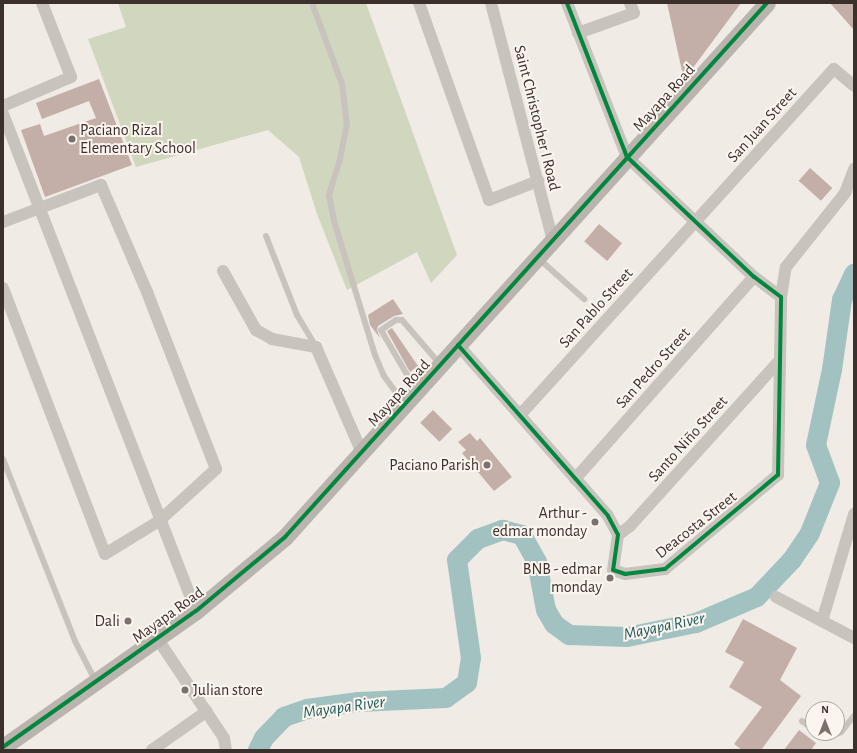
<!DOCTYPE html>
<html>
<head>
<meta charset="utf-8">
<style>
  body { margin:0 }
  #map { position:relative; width:857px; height:753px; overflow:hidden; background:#f0ebe5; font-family:"Alegreya Sans",sans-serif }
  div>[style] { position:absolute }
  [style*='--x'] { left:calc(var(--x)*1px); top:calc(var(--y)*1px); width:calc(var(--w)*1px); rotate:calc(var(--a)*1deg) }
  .green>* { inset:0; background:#d1d6bf }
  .river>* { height:20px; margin:-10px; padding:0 10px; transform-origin:10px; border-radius:10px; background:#a1c2c1 }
  .building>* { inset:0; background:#c3afa7; transform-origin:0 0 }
  .service>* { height:6px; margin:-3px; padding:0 3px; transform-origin:3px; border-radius:3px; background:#c9c3be }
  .minor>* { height:12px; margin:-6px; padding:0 6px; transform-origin:6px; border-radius:6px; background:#c9c3be }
  .secondary>* { height:17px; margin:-8.5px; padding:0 8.5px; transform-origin:8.5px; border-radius:8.5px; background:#bab3ae }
  .cycleway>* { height:4px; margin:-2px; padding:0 2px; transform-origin:2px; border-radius:2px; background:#00873e }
  .dots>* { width:11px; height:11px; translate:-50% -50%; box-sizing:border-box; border:2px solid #fbf5ee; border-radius:50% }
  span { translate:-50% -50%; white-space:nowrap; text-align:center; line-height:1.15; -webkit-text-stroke:4px #fbf5ee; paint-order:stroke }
  .street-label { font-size:16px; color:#3b302b }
  .poi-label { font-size:16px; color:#3b302b }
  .left { translate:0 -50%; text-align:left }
  .right { translate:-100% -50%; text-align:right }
  .water-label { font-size:17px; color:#1f5a5e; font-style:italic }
  .frame { position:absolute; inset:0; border:4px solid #3b302b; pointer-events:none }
  .north { position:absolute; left:805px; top:701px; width:40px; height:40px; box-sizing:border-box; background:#fbf5ee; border:1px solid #aea6a0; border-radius:50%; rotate:0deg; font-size:11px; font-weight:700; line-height:16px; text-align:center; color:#3b302b }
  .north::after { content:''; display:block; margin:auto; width:14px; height:18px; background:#7a716c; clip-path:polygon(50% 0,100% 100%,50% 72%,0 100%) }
</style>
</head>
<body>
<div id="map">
  <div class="green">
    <div style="clip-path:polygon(118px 3px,366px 3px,457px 255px,431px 283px,417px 252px,347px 290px,317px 214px,299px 157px,268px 130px,136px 167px,88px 39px,126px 27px)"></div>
  </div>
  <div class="river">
    <div style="--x:258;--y:750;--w:13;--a:-63"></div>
    <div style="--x:264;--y:738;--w:29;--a:-46"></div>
    <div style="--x:284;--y:717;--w:24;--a:-19"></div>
    <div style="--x:307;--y:709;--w:52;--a:-7.7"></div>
    <div style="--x:359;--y:702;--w:87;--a:-2.6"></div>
    <div style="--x:446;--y:698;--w:26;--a:-36"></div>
    <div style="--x:467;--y:683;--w:25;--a:-81"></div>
    <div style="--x:471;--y:658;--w:99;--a:-98.1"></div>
    <div style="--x:457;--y:560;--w:30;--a:-45"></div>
    <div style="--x:478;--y:539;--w:27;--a:-20"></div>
    <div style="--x:503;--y:530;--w:20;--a:15"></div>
    <div style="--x:522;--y:535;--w:31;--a:61"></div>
    <div style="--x:537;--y:562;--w:49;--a:79.4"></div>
    <div style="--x:546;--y:610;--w:16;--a:60"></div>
    <div style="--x:554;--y:624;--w:19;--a:36"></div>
    <div style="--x:569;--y:635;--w:58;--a:2"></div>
    <div style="--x:627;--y:637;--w:70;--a:-11.5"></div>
    <div style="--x:696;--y:623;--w:66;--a:-23.1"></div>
    <div style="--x:757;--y:597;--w:51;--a:-46.6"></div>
    <div style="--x:792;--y:560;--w:32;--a:-56"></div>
    <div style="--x:810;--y:533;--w:54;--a:-68.2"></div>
    <div style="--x:830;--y:483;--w:40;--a:-110.2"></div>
    <div style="--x:816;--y:445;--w:77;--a:-78"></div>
    <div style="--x:832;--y:370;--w:71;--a:-81.9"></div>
    <div style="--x:842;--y:300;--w:29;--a:-65"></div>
  </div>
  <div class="building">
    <div style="clip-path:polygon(667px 3px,741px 3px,684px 80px)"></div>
    <div style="clip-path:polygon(830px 3px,854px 3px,854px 30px)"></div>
    <div style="clip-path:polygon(99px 79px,132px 165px,45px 197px,21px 130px,40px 124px,44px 136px,96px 118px,89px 101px,42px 119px,36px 103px)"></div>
    <div style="left:810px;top:168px;width:30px;height:17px;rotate:42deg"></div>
    <div style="left:599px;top:224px;width:30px;height:23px;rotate:40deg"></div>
    <div style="clip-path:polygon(393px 299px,403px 314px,394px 316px,378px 326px,377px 330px,380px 338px,370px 325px,368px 315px)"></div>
    <div style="clip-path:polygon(392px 328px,418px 366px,410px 372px,387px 331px)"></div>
    <div style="left:433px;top:410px;width:27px;height:18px;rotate:45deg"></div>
    <div style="clip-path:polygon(470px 433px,477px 441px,480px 438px,512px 477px,494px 491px,462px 453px,466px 450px,458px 442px)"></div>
    <div style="clip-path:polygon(743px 619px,797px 648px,780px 680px,801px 696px,761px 750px,742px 750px,734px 744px,762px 707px,729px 687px,744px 662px,725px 652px)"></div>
    <div style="clip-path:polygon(799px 730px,816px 743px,811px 750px,784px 750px)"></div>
  </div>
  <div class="service">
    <div style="--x:312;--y:3;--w:86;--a:69.7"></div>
    <div style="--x:342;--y:84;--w:39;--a:83"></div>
    <div style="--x:347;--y:123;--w:37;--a:101"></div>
    <div style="--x:340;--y:159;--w:38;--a:107"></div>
    <div style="--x:329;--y:195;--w:26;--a:79"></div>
    <div style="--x:334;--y:221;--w:140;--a:73"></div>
    <div style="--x:375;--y:355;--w:23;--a:67"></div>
    <div style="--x:384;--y:376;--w:34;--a:54"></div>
    <div style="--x:266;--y:236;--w:85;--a:68.6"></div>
    <div style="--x:297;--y:315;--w:37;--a:59"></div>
    <div style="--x:538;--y:258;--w:62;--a:41.7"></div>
    <div style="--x:416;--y:390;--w:69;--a:-120.3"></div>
    <div style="--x:381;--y:330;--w:18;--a:-34"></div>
    <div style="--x:396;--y:320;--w:6;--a:0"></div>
    <div style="--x:402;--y:320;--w:57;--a:49.3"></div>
    <div style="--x:3;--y:459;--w:196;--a:68.4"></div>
    <div style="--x:75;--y:641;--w:44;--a:62.9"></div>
    <div style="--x:802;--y:721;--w:14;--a:36"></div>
    <div style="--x:819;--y:733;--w:9;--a:32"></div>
    <div style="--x:827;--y:738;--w:15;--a:-23"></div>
    <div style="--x:841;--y:732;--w:21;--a:-51"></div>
  </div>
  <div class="minor">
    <div style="--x:419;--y:3;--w:209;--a:70.4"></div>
    <div style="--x:489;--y:200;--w:53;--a:-21.2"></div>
    <div style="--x:491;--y:3;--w:246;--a:75.4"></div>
    <div style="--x:578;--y:33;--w:59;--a:-19.7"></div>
    <div style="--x:634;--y:13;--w:11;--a:-112"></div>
    <div style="--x:3;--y:106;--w:74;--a:-23.1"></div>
    <div style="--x:71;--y:77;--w:79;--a:-111.4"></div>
    <div style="--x:3;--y:114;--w:533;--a:68.78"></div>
    <div style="--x:3;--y:222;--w:105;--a:-20.7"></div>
    <div style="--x:101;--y:185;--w:116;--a:66.7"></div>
    <div style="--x:147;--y:292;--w:190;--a:68.7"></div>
    <div style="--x:216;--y:469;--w:77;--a:137.6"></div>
    <div style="--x:159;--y:521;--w:63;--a:148.6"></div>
    <div style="--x:105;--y:554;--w:285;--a:-111"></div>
    <div style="--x:223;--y:271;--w:68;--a:60.8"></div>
    <div style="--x:256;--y:330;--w:18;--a:29"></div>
    <div style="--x:272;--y:339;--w:45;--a:10.3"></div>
    <div style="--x:316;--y:347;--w:116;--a:66.5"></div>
    <div style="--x:781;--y:297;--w:30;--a:-81"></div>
    <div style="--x:786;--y:267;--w:95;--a:-51.4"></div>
    <div style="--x:845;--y:193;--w:26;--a:-69"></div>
    <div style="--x:458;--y:345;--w:227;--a:48.7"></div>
    <div style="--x:608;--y:516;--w:21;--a:62"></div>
    <div style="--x:618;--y:535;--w:35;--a:98"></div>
    <div style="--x:613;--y:570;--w:13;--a:18"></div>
    <div style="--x:625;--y:574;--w:40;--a:-7.1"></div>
    <div style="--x:665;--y:569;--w:147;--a:-39.8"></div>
    <div style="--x:778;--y:475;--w:178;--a:-89"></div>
    <div style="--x:781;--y:297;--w:34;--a:-143"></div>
    <div style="--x:754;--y:277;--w:175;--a:-136.6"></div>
    <div style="--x:627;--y:157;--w:165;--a:-111.3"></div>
    <div style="--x:520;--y:415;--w:467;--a:-47.8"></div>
    <div style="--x:834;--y:69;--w:26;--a:40"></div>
    <div style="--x:575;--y:479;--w:270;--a:-48.5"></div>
    <div style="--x:618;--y:535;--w:15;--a:-37"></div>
    <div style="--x:630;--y:526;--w:222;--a:-47.9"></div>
    <div style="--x:776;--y:597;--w:88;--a:27.7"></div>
    <div style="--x:822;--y:621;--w:112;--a:-73.3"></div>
    <div style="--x:157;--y:638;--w:120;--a:56.2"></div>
    <div style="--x:224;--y:738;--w:12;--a:81"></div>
    <div style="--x:152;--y:750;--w:67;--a:-35.3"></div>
  </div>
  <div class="secondary">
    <div style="--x:3;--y:747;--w:236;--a:-35.2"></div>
    <div style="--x:196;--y:611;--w:116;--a:-39.7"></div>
    <div style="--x:285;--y:537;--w:719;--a:-47.93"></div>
  </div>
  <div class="cycleway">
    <div style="--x:458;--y:345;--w:227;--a:48.7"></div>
    <div style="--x:608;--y:516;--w:21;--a:62"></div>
    <div style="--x:618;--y:535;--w:35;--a:98"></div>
    <div style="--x:613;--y:570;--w:13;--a:18"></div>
    <div style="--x:625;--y:574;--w:40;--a:-7.1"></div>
    <div style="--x:665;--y:569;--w:147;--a:-39.8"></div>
    <div style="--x:778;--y:475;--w:178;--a:-89"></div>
    <div style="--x:781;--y:297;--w:34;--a:-143"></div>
    <div style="--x:754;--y:277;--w:175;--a:-136.6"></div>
    <div style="--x:627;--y:157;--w:165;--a:-111.3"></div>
    <div style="--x:3;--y:747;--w:236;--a:-35.2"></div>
    <div style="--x:196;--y:611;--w:116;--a:-39.7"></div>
    <div style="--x:285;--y:537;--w:719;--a:-47.93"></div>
  </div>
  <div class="dots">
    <div style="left:72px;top:139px;background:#7a716c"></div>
    <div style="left:487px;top:465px;background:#7a716c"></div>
    <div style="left:595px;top:522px;background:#7a716c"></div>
    <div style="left:610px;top:578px;background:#7a716c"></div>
    <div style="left:128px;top:621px;background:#7a716c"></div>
    <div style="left:185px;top:690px;background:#7a716c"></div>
  </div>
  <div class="street-label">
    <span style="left:664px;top:98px;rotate:-48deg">Mayapa Road</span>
    <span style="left:537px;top:118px;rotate:76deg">Saint Christopher I Road</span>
    <span style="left:762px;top:125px;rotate:-48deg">San Juan Street</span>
    <span style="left:596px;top:308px;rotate:-48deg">San Pablo Street</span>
    <span style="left:653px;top:368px;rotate:-48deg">San Pedro Street</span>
    <span style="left:399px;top:393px;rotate:-48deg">Mayapa Road</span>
    <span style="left:688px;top:439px;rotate:-48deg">Santo Niño Street</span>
    <span style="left:696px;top:525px;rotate:-38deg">Deacosta Street</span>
    <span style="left:168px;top:615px;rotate:-36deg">Mayapa Road</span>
  </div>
  <div class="poi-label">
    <span class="left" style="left:80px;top:139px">Paciano Rizal<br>Elementary School</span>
    <span class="right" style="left:479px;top:465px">Paciano Parish</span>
    <span class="right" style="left:587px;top:522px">Arthur -<br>edmar monday</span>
    <span class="right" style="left:602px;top:578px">BNB - edmar<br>monday</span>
    <span class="right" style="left:120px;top:621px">Dali</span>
    <span class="left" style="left:193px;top:690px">Julian store</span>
  </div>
  <div class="water-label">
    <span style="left:664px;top:626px;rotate:-12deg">Mayapa River</span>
    <span style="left:344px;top:707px;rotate:-8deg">Mayapa River</span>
  </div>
  <div class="frame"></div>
  <div class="north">N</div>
</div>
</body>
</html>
